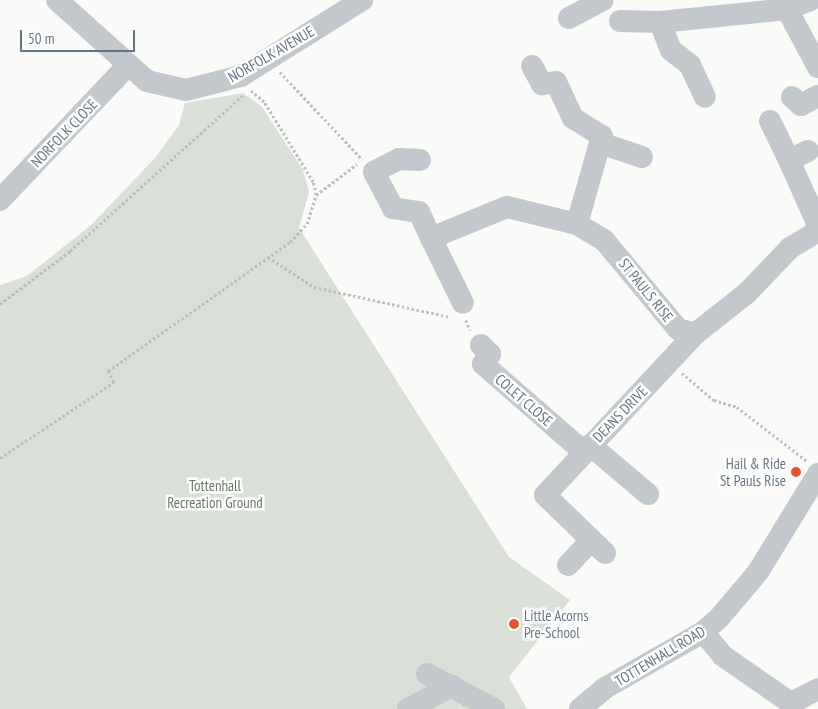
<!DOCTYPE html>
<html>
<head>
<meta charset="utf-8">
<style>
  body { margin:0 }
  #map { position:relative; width:818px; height:709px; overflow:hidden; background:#fafaf8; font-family:"PT Sans Narrow",sans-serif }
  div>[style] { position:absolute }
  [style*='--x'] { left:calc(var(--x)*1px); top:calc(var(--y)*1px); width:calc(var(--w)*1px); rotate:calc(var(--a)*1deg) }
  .green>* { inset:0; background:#dadfd7 }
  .path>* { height:2.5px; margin-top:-1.25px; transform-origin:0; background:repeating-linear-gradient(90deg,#bbbfc2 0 2.5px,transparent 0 5px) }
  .minor>* { height:22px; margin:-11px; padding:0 11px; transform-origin:11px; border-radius:11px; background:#c3c8cc }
  .dots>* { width:14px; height:14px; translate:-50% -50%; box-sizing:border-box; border:2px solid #fff; border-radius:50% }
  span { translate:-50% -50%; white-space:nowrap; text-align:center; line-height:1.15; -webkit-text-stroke:5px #fff; paint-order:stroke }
  .street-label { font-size:15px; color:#657683 }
  .poi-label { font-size:15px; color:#657683 }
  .right { translate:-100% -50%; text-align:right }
  .left { translate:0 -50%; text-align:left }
  .park-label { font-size:15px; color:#687a64 }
  .scale { position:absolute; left:20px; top:30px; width:115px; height:22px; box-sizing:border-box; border:2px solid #657683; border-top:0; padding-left:6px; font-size:15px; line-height:18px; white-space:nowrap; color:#657683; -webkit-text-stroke:4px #fff; paint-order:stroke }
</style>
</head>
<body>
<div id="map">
  <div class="green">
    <div style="clip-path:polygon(243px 93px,262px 107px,303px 170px,309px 192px,299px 228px,509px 557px,570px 600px,509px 677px,527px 709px,0 709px,0 285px,27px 276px,91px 225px,155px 158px,179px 125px,185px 103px)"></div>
  </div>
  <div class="path">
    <div style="--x:280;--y:72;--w:120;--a:46.7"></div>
    <div style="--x:316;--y:195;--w:51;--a:-37.1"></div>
    <div style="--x:268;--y:257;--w:55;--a:33.1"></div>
    <div style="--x:314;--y:287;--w:139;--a:12.4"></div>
    <div style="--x:0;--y:304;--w:88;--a:-37.1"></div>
    <div style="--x:70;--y:251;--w:232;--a:-42"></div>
    <div style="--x:466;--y:320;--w:11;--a:68"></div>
    <div style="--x:682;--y:373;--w:42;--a:40.2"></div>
    <div style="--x:714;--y:400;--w:24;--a:17"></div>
    <div style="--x:737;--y:407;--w:88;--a:37.6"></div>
    <div style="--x:0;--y:458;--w:137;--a:-33.7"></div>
    <div style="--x:114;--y:382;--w:13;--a:-119"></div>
    <div style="--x:108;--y:371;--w:223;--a:-35.3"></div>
    <div style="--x:290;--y:242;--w:25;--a:-47"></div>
    <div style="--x:307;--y:224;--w:30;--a:-73"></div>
    <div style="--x:316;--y:195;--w:13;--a:-103"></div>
    <div style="--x:313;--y:182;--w:94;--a:-121.5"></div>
    <div style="--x:264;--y:102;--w:17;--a:-140"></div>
  </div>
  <div class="minor">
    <div style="--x:57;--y:0;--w:121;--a:42"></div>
    <div style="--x:147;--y:81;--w:40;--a:13"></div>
    <div style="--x:186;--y:90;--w:57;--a:-14.3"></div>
    <div style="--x:241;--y:76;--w:143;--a:-32.1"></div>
    <div style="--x:787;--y:9;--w:66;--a:61.9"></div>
    <div style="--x:569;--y:18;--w:38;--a:-28"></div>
    <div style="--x:620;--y:21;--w:40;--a:1.4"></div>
    <div style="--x:660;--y:22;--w:128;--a:-5.8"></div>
    <div style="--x:787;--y:9;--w:26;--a:-21"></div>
    <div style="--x:660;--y:22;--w:30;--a:69"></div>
    <div style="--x:671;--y:50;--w:24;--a:38"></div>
    <div style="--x:690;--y:65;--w:35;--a:65"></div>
    <div style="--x:532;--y:66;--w:21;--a:61"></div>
    <div style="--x:542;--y:84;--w:14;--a:-8"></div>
    <div style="--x:556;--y:82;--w:40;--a:65"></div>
    <div style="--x:573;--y:118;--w:34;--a:32"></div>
    <div style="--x:602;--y:136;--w:91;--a:105.9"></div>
    <div style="--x:792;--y:97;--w:12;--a:42"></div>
    <div style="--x:801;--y:105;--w:19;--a:-28"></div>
    <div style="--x:770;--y:121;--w:43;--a:64"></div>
    <div style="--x:603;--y:144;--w:41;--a:18.4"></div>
    <div style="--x:808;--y:151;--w:21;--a:155"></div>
    <div style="--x:789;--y:160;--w:71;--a:66"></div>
    <div style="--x:420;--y:160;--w:21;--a:-177"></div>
    <div style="--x:399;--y:159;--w:28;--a:153"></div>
    <div style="--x:374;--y:172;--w:41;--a:62.2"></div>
    <div style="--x:393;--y:208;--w:26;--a:9"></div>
    <div style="--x:419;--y:212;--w:29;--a:65"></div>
    <div style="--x:431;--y:238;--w:82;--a:-22.2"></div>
    <div style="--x:507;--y:207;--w:72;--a:13.7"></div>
    <div style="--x:577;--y:224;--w:31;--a:31"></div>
    <div style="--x:604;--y:240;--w:116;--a:50.3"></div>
    <div style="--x:678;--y:329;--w:18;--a:16"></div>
    <div style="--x:695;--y:334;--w:66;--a:-38.3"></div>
    <div style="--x:747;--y:293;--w:62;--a:-46.3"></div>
    <div style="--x:790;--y:248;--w:33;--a:-31"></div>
    <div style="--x:0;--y:200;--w:185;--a:-46.5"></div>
    <div style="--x:431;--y:238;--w:72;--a:63.8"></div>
    <div style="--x:481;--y:345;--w:13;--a:45"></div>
    <div style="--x:490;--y:354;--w:12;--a:125"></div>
    <div style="--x:483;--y:364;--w:134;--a:41.1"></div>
    <div style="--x:590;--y:445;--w:76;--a:40.2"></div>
    <div style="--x:605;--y:553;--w:83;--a:-136"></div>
    <div style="--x:545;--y:495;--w:220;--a:-47"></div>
    <div style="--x:568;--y:565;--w:34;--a:-47"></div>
    <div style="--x:703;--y:632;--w:31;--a:50"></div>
    <div style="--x:723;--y:656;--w:83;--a:34.7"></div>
    <div style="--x:791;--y:703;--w:30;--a:-27"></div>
    <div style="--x:427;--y:674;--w:76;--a:27.6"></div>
    <div style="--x:408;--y:709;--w:50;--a:-27.6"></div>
    <div style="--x:580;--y:709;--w:33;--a:-40"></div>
    <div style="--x:605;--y:688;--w:113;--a:-29.7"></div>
    <div style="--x:703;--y:632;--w:21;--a:-41"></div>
    <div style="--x:719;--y:618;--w:60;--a:-49.7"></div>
    <div style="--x:758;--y:572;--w:115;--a:-58.5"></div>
  </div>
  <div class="dots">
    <div style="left:796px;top:472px;background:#e4572e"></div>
    <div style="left:514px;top:624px;background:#e4572e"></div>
  </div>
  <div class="street-label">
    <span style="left:271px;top:54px;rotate:-30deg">NORFOLK AVENUE</span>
    <span style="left:64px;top:133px;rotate:-46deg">NORFOLK CLOSE</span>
    <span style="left:646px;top:290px;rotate:51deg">ST PAULS RISE</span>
    <span style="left:524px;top:400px;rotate:41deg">COLET CLOSE</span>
    <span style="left:620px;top:414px;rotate:-46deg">DEANS DRIVE</span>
    <span style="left:660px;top:656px;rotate:-31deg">TOTTENHALL ROAD</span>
  </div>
  <div class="poi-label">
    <span class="right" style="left:786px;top:472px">Hail &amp; Ride<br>St Pauls Rise</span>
    <span class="left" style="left:524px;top:624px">Little Acorns<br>Pre-School</span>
  </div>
  <div class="park-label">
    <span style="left:215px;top:494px">Tottenhall<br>Recreation Ground</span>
  </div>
  <div class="scale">50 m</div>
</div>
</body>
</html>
